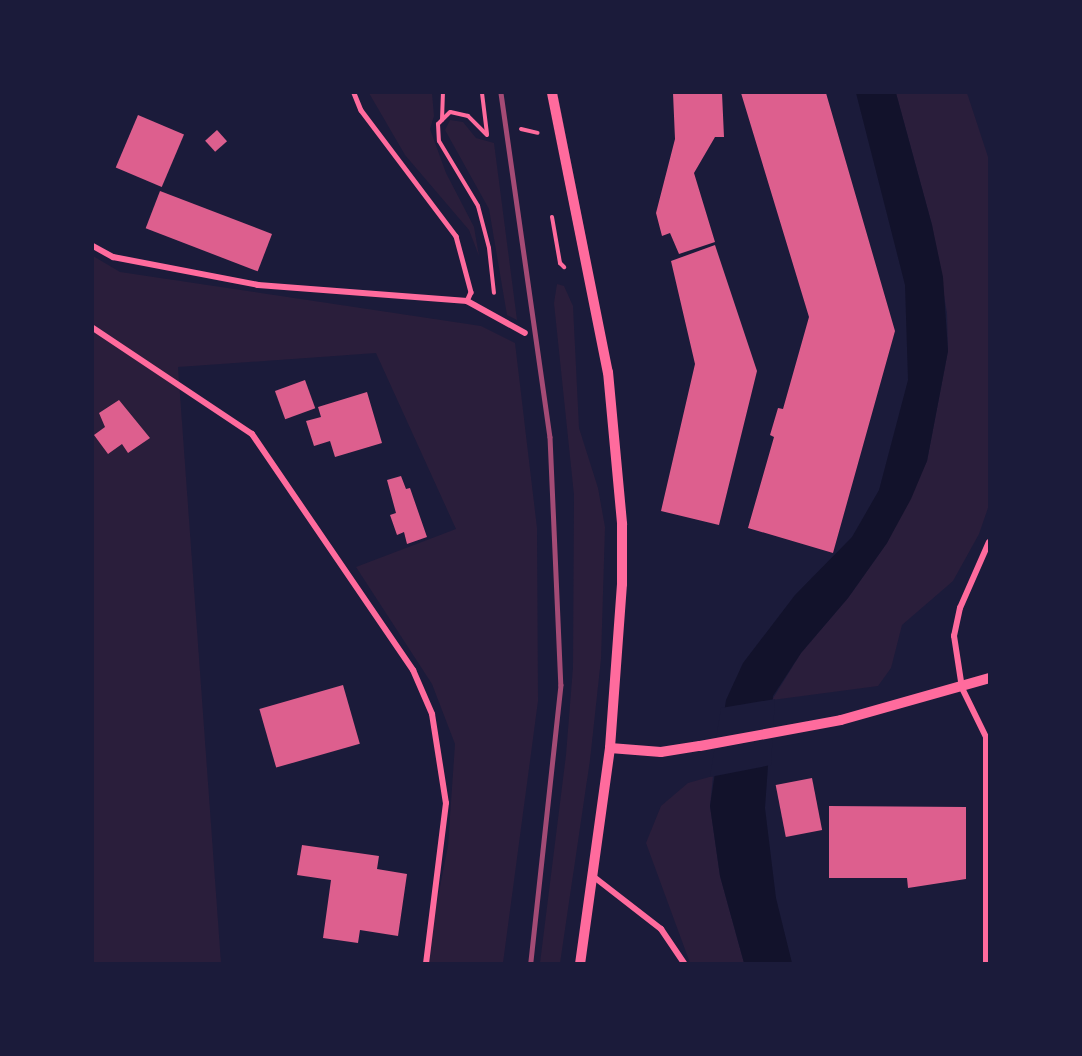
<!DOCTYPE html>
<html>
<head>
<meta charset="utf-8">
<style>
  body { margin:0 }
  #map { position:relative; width:1082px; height:1056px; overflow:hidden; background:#1b1b3a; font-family:Raleway,sans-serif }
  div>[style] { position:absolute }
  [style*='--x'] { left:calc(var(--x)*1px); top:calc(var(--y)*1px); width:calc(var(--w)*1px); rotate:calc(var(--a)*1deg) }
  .green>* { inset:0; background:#2a1e3b }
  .water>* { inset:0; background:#12122b }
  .pier>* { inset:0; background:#1b1b3a }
  .building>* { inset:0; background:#dd5f8e; transform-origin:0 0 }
  .path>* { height:4px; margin:-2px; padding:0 2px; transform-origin:2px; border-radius:2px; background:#ff6b9d }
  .service>* { height:4.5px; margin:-2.25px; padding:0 2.25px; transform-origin:2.25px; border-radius:2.25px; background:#ff6b9d }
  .minor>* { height:6px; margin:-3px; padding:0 3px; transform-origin:3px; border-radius:3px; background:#ff6b9d }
  .tertiary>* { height:10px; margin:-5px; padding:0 5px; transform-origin:5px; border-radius:5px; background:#ff6b9d }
  .rail>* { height:4.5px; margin:-2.25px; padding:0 2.25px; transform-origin:2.25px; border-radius:2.25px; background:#a44b75 }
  span { translate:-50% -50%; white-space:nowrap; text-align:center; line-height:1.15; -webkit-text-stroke:6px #1b1b3a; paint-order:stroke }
  .frame { position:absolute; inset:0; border:94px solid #1b1b3a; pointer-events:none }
</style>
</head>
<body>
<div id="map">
  <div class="green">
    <div style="clip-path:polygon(369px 93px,432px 93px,434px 116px,430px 129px,446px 173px,474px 227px,479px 256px,469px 230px,405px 155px)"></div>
    <div style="clip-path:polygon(896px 93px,967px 93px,989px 160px,989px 505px,979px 534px,953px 581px,902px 625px,891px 668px,878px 686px,772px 700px,801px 653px,848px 598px,887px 543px,927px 461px,948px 351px,947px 313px,932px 225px)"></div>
    <div style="clip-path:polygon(450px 120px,463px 122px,476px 138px,494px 143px,517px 320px,507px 315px,489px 209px,445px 130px)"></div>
    <div style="clip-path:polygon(93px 256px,120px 272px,481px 326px,515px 343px,537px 528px,538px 701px,503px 963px,425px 963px,448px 846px,455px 744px,432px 684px,356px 567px,456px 529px,376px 353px,178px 367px,221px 963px,93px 963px)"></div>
    <div style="clip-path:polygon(557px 284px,564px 286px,573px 306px,579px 428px,598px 488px,605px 527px,601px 659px,590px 760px,560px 963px,540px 963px,566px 755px,573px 667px,574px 495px,554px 303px)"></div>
    <div style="clip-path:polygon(713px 776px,710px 806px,720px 876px,744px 963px,690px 963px,646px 843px,661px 806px,688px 783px)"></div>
  </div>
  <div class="water">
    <div style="clip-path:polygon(856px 93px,896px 93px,932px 225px,943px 277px,948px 351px,927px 461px,911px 499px,887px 543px,848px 598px,801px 653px,773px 696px,765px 808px,776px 898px,792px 963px,744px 963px,720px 876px,710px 806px,726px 700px,743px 663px,795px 595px,852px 537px,879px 490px,908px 380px,905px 285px)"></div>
  </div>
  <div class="pier">
    <div style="clip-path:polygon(775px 699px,771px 765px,710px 777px,721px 708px)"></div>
  </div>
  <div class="building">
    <div style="clip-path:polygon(673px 93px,722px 93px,724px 137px,715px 137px,694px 173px,715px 242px,679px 254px,670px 233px,662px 236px,656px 213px,675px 139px)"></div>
    <div style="clip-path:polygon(741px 93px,826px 93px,895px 331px,833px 553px,748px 528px,774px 437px,770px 435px,778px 408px,783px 409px,809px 317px)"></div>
    <div style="left:138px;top:115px;width:50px;height:57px;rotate:23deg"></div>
    <div style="left:217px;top:130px;width:15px;height:16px;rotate:48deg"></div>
    <div style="left:160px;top:191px;width:120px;height:40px;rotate:21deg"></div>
    <div style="clip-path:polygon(715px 245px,757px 371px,719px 525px,661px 511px,695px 364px,671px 261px)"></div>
    <div style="left:305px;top:380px;width:30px;height:32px;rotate:70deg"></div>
    <div style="clip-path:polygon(367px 392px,382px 443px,335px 457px,330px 441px,314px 446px,306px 421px,321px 417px,318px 407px)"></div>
    <div style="clip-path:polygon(119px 400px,150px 438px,128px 453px,122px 444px,108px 454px,94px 435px,105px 427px,99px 413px)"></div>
    <div style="clip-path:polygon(401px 476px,406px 489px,410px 488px,427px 537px,407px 544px,404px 532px,397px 535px,390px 515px,396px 513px,387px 480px)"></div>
    <div style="left:343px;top:685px;width:61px;height:87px;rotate:74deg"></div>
    <div style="left:812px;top:778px;width:53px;height:37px;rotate:79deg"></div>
    <div style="clip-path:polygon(829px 806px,966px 807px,966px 879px,908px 888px,907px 878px,829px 878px)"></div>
    <div style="clip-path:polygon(302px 845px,379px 856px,377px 869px,407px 874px,398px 936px,360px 930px,358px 943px,323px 938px,331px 880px,297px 875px)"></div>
  </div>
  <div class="path">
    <div style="--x:482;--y:93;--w:41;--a:83"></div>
    <div style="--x:442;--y:120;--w:27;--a:-88"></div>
    <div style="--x:521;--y:129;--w:17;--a:13"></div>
    <div style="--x:487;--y:135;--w:27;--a:-135"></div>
    <div style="--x:468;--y:116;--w:18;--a:-167"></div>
    <div style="--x:450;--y:112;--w:17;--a:135"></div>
    <div style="--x:438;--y:124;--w:17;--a:87"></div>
    <div style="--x:439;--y:141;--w:76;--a:59"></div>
    <div style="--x:478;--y:206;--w:43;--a:75.3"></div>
    <div style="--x:489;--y:248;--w:45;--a:83.7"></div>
    <div style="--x:552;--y:217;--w:47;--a:80.1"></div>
    <div style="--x:560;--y:263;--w:6;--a:45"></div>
  </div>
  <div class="service">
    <div style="--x:354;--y:93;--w:18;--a:68"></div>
    <div style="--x:361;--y:110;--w:158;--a:53"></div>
    <div style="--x:456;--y:236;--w:58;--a:75"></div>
    <div style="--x:471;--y:292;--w:10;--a:114"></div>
  </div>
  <div class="minor">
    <div style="--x:93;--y:246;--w:23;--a:29"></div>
    <div style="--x:113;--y:257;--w:148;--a:10.9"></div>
    <div style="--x:258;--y:285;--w:210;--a:4.4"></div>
    <div style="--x:467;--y:301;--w:66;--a:28.9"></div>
    <div style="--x:93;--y:328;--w:191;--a:33.7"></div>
    <div style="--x:252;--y:434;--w:286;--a:55.7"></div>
    <div style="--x:413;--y:670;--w:48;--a:66.6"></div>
    <div style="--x:432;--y:714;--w:90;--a:81.1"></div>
    <div style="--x:446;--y:803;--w:161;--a:97.1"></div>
    <div style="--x:594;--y:877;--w:85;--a:37.8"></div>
    <div style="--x:661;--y:929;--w:41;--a:55.9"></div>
    <div style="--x:986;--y:963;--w:226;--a:-90"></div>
    <div style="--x:986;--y:737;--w:55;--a:-116.1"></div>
    <div style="--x:962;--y:688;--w:53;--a:-98.7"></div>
    <div style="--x:954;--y:636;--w:29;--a:-78"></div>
    <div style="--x:960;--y:608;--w:72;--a:-66.3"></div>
  </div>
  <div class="tertiary">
    <div style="--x:552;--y:93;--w:285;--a:78.7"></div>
    <div style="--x:608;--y:372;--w:153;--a:84.7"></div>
    <div style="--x:622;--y:524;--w:60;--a:90"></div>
    <div style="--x:622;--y:584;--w:164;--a:94.2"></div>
    <div style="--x:610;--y:748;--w:217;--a:97.9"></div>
    <div style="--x:610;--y:748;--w:51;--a:4.5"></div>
    <div style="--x:661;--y:752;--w:39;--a:-9"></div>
    <div style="--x:700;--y:746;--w:143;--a:-10.4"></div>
    <div style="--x:841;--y:720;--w:154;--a:-15.8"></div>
  </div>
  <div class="rail">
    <div style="--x:501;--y:93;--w:347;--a:81.9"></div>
    <div style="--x:550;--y:437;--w:248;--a:87.5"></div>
    <div style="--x:561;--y:685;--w:280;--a:96.2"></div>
  </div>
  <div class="frame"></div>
</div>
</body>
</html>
